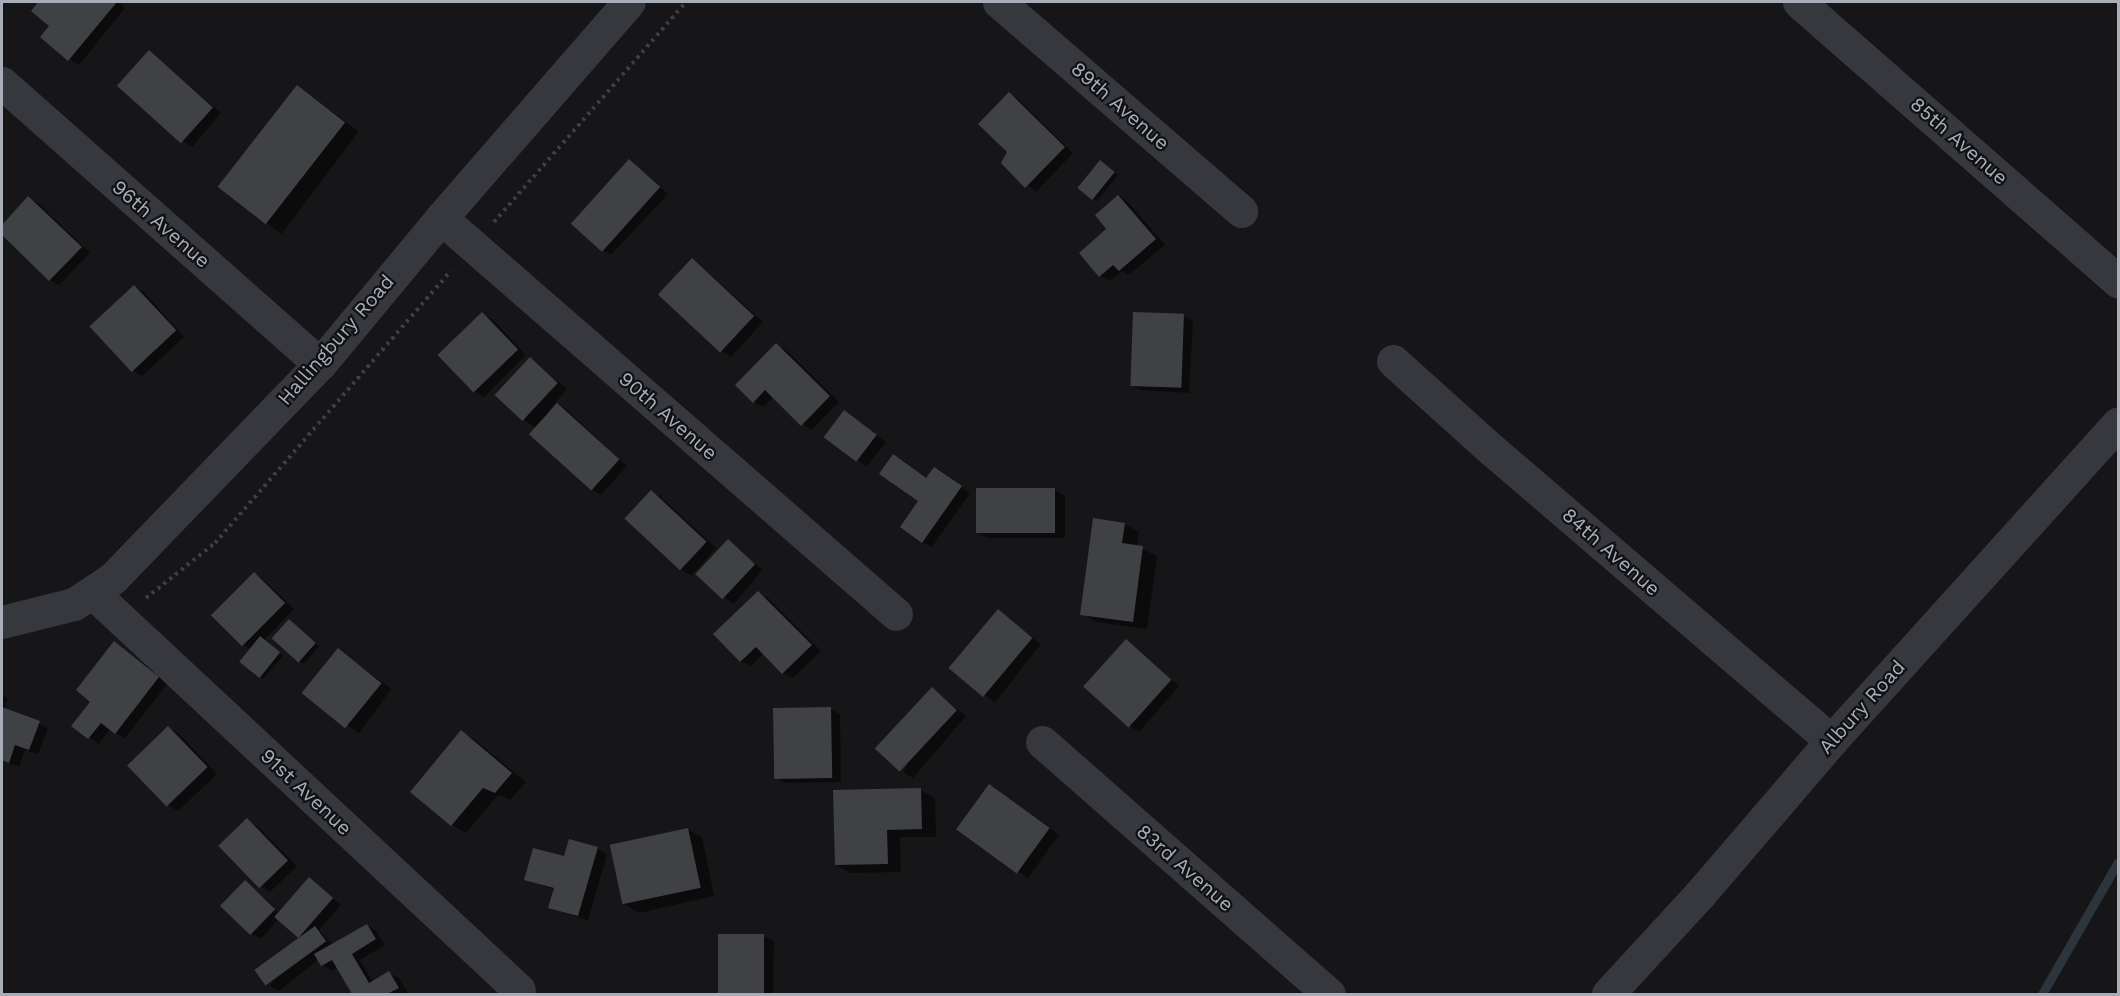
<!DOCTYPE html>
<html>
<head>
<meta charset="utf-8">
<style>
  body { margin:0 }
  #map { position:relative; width:2120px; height:996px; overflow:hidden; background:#161618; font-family:"Work Sans",sans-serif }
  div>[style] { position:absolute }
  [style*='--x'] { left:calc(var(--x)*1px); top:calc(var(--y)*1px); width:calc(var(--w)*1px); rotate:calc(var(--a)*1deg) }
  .shadow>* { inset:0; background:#0007; transform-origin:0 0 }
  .stream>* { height:9px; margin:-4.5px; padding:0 4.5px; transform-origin:4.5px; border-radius:4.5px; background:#2c353c }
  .building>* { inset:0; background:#404145; transform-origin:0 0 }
  .path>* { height:4px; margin-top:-2px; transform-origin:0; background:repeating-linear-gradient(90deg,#3d3f44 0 3px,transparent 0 7.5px) }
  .street>* { height:33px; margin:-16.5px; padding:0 16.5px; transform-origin:16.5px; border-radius:16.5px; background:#37383d }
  span { translate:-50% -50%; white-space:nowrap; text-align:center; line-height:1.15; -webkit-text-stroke:4.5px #111113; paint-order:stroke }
  .street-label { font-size:20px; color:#a8adb8 }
  .frame { position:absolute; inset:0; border:3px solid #a8adb8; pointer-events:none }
</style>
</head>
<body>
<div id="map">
  <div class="shadow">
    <div style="clip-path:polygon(40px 2px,118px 2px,125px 8px,79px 65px,69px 59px,51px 26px,33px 10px)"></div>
    <div style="clip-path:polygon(149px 52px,221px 113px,192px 147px,183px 141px)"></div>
    <div style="left:298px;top:86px;width:76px;height:128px;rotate:37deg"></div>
    <div style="clip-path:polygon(1009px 94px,1018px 99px,1073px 153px,1036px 192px,1002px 163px,1008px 152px)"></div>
    <div style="clip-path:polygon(630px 161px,668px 194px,611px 255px,602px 250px)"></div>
    <div style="clip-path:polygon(1105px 164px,1118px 175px,1097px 201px,1092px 198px)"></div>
    <div style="clip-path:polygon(1119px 196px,1128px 202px,1165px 245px,1129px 275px,1122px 271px,1110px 281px,1100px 276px,1109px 229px)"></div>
    <div style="clip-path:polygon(29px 198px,38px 203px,90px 253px,59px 285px,50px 280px,2px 233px,2px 227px)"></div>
    <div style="clip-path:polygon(692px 260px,701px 266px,763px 322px,731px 357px,722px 351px)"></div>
    <div style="clip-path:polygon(134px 287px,144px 292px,184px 337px,142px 376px,133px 371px)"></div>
    <div style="clip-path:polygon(482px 314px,492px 319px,526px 355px,484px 397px,474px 391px,440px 354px)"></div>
    <div style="clip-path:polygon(1183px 316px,1193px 321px,1189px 393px,1141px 390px,1131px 385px)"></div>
    <div style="clip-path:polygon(776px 345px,786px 350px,839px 402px,812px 430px,802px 424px,774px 396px,763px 407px,754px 402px)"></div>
    <div style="clip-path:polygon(530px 359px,567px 389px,549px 410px,551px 412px,558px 404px,567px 410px,627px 466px,601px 495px,592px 489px,537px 428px,525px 421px)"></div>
    <div style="clip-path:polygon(854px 418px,886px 442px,867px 466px,858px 461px)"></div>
    <div style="clip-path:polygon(943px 474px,970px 493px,932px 547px,923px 542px,920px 501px,927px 479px)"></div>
    <div style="clip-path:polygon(977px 490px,1055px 490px,1065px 496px,1065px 538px,987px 538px,977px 532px)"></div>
    <div style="clip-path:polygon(651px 492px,661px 497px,716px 548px,691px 576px,682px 570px)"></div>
    <div style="clip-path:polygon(1125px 524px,1139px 532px,1137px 547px,1157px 556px,1147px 629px,1096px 622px,1082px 614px)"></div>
    <div style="left:728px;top:541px;width:45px;height:45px;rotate:40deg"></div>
    <div style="clip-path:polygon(255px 574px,264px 580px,294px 609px,264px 640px,283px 656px,263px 679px,259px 677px,251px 650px,244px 645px)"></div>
    <div style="clip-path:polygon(758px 593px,768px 598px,821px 651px,793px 678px,783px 673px,764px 653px,751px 666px,741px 661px,716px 634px)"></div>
    <div style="left:998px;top:611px;width:54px;height:74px;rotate:38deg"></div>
    <div style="clip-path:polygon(294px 624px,319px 646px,304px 664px,300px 661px)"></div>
    <div style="clip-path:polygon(1126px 641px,1179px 686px,1139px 732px,1130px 726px)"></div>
    <div style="clip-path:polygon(114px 643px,168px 683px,125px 738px,110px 729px,99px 744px,73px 726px,92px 702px)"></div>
    <div style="left:338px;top:650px;width:66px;height:55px;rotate:36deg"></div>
    <div style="clip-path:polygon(932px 689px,966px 716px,913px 778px,904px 773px)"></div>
    <div style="clip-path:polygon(2px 695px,8px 699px,4px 709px,48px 728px,38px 754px,25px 750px,19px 767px,2px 760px)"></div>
    <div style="clip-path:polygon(830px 709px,840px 714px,841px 782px,785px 783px,776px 778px)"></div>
    <div style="clip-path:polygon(168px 728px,178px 733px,217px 774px,178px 811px,169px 806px)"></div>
    <div style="clip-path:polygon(461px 732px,475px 740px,526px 782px,510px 800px,498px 795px,466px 833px,452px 825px)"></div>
    <div style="clip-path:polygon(990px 786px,1059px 835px,1028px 878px,1019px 872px)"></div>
    <div style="clip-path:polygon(920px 790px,935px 798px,936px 837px,900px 837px,901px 872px,851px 873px,836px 865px)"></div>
    <div style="clip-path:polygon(247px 820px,257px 826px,297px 866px,270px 892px,261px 886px,221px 846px)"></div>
    <div style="clip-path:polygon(687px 829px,702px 837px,714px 896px,639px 913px,624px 904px)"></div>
    <div style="clip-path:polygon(597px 848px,607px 854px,588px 921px,550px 907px,555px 890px,526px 879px)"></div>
    <div style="clip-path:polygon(309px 879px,341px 905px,319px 930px,333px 945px,367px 925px,376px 931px,385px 945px,360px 960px,373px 982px,389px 973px,399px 978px,408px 993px,354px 994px,338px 967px,332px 971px,322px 965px,319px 959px,279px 991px,270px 986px,301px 939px,279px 919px,261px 939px,251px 933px,245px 882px,275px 907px,269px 904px,267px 906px,278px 912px)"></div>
    <div style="clip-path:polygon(720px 936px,764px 936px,774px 941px,773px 994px,719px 994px)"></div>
  </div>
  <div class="stream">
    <div style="--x:2042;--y:994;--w:152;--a:-60.1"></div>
  </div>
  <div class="building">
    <div style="clip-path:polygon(38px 2px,117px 2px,68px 61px,40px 37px,49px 26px,31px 11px)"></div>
    <div style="left:149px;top:50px;width:86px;height:48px;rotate:42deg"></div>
    <div style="left:297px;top:85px;width:61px;height:129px;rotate:38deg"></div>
    <div style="clip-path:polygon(1009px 92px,1065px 147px,1025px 188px,1001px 163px,1007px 152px,978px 124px)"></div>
    <div style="left:629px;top:159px;width:42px;height:87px;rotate:42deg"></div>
    <div style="left:1100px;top:160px;width:19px;height:36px;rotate:39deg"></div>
    <div style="clip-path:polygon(1118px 195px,1156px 239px,1119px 271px,1113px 265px,1099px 277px,1079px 253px,1106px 229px,1095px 215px)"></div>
    <div style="clip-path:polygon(28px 196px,82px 247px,49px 281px,2px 235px,2px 225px)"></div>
    <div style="left:692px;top:258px;width:85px;height:50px;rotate:43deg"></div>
    <div style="left:134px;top:285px;width:62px;height:61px;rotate:47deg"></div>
    <div style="left:482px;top:312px;width:52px;height:62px;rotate:46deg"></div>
    <div style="left:1133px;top:312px;width:51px;height:74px;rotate:2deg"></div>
    <div style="clip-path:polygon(776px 343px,830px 396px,801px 426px,765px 390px,753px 403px,735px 385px)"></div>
    <div style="left:530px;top:357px;width:38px;height:52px;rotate:43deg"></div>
    <div style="left:557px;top:403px;width:84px;height:42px;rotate:42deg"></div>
    <div style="left:844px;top:410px;width:41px;height:34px;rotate:37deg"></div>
    <div style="clip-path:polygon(893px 454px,926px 478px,934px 467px,962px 486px,922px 543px,900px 527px,918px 501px,879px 474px)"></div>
    <div style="left:976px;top:488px;width:79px;height:45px"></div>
    <div style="left:651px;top:490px;width:76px;height:39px;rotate:43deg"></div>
    <div style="clip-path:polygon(1093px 518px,1125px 523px,1122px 543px,1143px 546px,1133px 622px,1080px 615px)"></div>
    <div style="left:728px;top:539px;width:37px;height:48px;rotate:43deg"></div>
    <div style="left:254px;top:572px;width:44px;height:61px;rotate:45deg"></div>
    <div style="clip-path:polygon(758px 591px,812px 645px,782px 674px,756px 647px,740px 662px,713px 634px)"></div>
    <div style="left:998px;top:609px;width:45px;height:77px;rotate:40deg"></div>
    <div style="left:289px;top:619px;width:36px;height:26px;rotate:42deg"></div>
    <div style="left:260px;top:636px;width:26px;height:33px;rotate:39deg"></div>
    <div style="left:1126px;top:639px;width:61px;height:64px;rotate:42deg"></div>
    <div style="clip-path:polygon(114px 641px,159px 677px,115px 734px,101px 723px,88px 739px,71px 726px,90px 702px,76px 690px)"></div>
    <div style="left:338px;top:648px;width:56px;height:58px;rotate:39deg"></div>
    <div style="left:932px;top:687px;width:34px;height:84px;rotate:43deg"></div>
    <div style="clip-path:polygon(2px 707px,40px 721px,29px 750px,15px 745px,9px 763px,2px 760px)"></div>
    <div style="left:831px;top:707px;width:71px;height:58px;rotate:89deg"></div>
    <div style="left:168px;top:726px;width:57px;height:57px;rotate:46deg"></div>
    <div style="clip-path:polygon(461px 730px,512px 773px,495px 793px,483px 788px,451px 826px,410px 792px)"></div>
    <div style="left:989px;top:784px;width:75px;height:56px;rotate:36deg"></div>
    <div style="clip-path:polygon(921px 788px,922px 829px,887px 830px,888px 864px,835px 865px,833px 790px)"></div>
    <div style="left:247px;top:818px;width:59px;height:40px;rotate:46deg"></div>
    <div style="left:688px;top:828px;width:61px;height:80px;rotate:78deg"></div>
    <div style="clip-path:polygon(569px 839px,598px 847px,578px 916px,548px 908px,554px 888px,524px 880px,533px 848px,564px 856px)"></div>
    <div style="left:309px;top:877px;width:32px;height:53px;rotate:41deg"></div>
    <div style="left:245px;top:880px;width:42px;height:36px;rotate:44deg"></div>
    <div style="clip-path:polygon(367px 924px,376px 939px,352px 954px,369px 983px,389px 971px,399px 988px,387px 994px,352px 994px,332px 960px,321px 966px,314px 954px)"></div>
    <div style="left:315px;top:926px;width:19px;height:75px;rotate:54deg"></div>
    <div style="left:718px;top:934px;width:46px;height:60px"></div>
  </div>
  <div class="path">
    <div style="--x:494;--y:222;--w:292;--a:-48.9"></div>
    <div style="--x:146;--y:598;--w:88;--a:-38.6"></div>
    <div style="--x:215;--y:543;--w:360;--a:-49.1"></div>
  </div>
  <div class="street">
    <div style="--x:999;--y:2;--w:320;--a:40.8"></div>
    <div style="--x:1799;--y:2;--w:424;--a:41.2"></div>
    <div style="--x:2;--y:83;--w:424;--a:41.5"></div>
    <div style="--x:441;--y:218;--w:603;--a:41.03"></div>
    <div style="--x:1393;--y:361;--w:133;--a:42"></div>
    <div style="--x:1492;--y:450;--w:447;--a:40.6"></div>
    <div style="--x:93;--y:593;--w:582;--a:42.98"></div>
    <div style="--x:2;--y:622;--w:74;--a:-14"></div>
    <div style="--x:74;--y:604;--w:47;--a:-33.7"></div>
    <div style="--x:113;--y:578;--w:298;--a:-46"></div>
    <div style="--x:320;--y:364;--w:190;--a:-50.3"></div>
    <div style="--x:441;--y:218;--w:286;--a:-49"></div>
    <div style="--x:1042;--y:742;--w:382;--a:41.3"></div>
    <div style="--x:1608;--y:994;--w:136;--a:-47.4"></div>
    <div style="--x:1700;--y:894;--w:201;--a:-49.4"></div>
    <div style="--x:1831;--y:741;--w:428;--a:-47.9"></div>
  </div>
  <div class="street-label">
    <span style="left:1120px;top:106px;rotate:41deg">89th Avenue</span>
    <span style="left:1959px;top:141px;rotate:41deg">85th Avenue</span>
    <span style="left:161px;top:224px;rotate:41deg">96th Avenue</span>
    <span style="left:336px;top:340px;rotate:-49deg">Hallingbury Road</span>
    <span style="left:668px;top:416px;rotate:41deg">90th Avenue</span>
    <span style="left:1611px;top:552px;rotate:41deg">84th Avenue</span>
    <span style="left:1862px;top:707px;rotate:-48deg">Albury Road</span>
    <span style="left:306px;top:792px;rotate:43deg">91st Avenue</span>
    <span style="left:1185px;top:868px;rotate:41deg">83rd Avenue</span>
  </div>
  <div class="frame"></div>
</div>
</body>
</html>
